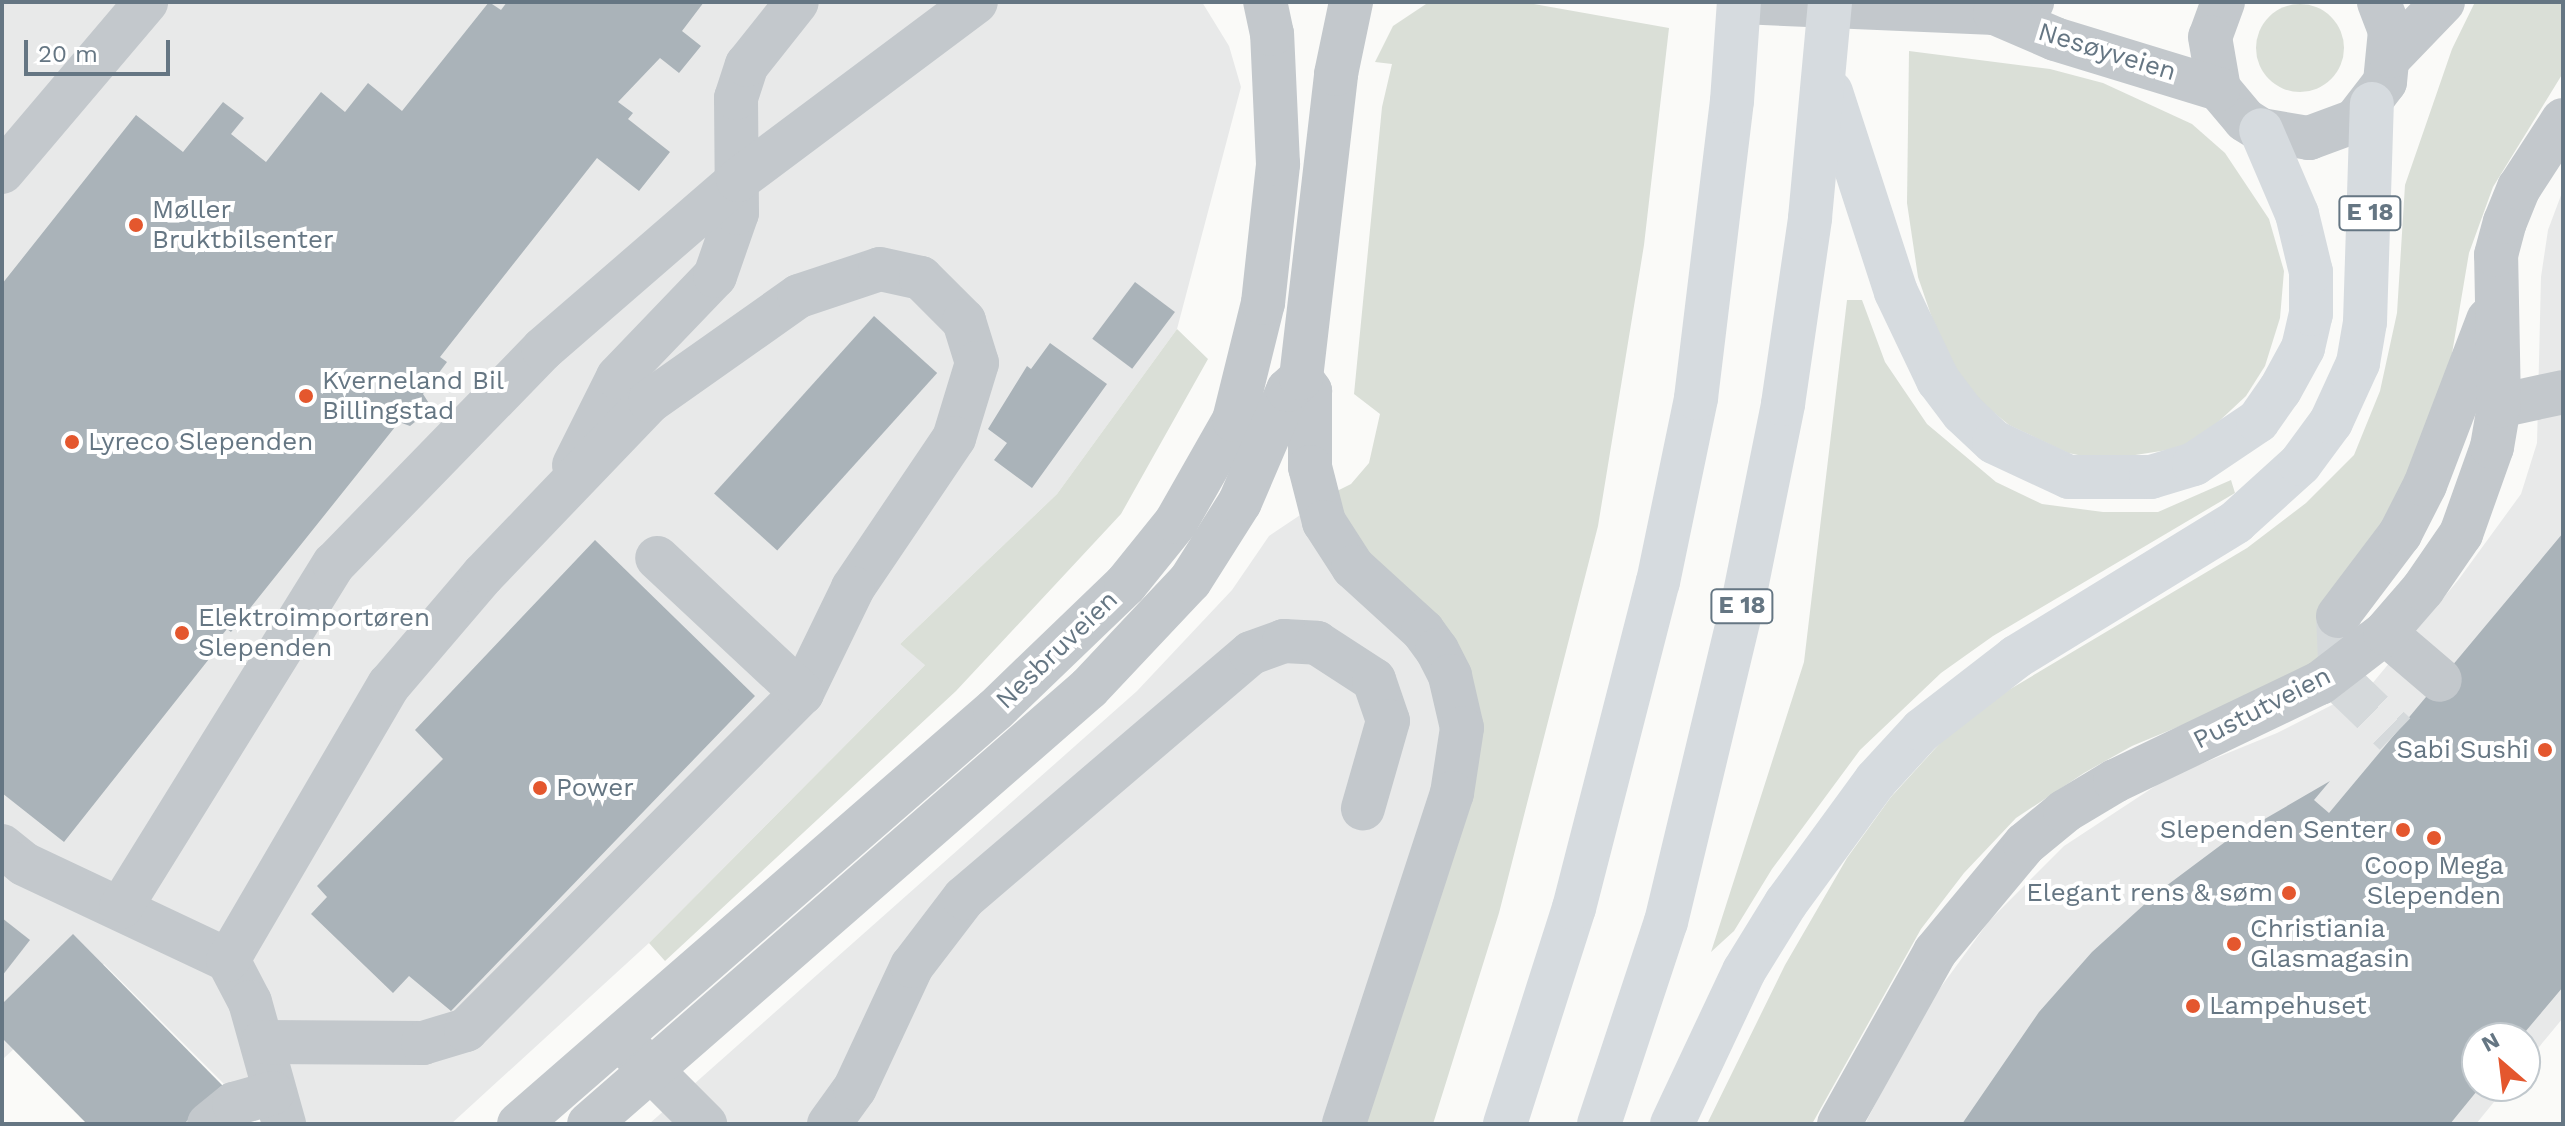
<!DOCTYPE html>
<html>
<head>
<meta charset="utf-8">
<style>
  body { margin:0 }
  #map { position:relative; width:2565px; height:1126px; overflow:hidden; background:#fafaf8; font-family:"Work Sans",sans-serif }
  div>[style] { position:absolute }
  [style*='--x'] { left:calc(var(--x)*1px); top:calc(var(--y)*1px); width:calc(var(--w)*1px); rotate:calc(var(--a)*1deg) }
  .built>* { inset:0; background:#e8e9e9 }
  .green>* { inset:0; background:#dadfd7 }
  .round { border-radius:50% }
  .building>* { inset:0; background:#aab3b9; transform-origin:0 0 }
  .minor-tunnel>* { height:44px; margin-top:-22px; transform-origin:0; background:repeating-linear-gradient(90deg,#d5d9db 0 44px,transparent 0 66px) }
  .minor>* { height:44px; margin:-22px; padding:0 22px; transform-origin:22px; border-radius:22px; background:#c3c8cc }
  .highway>* { height:44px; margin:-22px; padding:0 22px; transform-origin:22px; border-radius:22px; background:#d6dbdf }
  .dots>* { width:22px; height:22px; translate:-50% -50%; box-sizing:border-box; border:4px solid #fff; border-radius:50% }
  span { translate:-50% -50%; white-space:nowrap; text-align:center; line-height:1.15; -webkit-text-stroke:8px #fff; paint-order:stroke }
  .shield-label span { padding:2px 6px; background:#fff; border:2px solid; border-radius:6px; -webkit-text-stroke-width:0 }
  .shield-label { font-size:24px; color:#657683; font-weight:700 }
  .street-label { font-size:26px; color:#657683 }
  .poi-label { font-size:26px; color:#657683 }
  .left { translate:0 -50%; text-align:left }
  .right { translate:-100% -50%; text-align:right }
  .frame { position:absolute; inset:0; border:4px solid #657683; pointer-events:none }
  .north { position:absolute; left:2461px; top:1022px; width:80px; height:80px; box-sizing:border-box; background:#fff; border:2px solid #c1c8cd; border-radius:50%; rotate:332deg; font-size:22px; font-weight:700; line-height:32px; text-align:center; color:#657683 }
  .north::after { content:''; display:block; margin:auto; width:28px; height:36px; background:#e4572e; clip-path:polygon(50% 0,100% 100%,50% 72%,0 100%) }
  .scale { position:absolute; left:24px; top:40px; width:146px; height:36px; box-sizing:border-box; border:4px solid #657683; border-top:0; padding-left:10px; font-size:24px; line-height:28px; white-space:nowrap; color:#657683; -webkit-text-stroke:6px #fff; paint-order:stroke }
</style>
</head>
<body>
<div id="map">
  <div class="built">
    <div style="clip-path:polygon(2px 2px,1202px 2px,1229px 46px,1241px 87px,1177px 329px,1057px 494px,900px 644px,926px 664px,649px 943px,451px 1124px,286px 1124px,224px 1084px,104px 964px,2px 1060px)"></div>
    <div style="clip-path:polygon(2563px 190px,2563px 1018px,2525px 1064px,2525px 1038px,2477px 1038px,2477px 1086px,2507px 1086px,2476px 1124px,1865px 1124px,1922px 1013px,1989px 921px,2064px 846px,2169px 777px,2277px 733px,2371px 685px,2459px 579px,2521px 494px,2537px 443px,2541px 277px,2548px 230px)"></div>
    <div style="clip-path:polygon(1333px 493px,1472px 682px,1359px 1124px,649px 1124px,1137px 691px,1232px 590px,1269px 536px)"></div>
  </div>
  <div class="green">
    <div style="clip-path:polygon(1429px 2px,1523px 2px,1669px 28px,1644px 245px,1598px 526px,1499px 913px,1433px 1124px,1359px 1124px,1478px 752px,1333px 493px,1351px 484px,1369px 463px,1380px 414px,1354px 394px,1382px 107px,1392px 64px,1375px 62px,1393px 26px)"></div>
    <div style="clip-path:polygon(2475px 2px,2563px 2px,2563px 73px,2493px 187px,2469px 253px,2446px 389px,2352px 632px,2326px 655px,2252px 696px,2132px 746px,2084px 773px,2016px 818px,1964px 873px,1921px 929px,1812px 1124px,1707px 1124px,1785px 965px,1847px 858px,1891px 797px,1942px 741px,2002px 694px,2247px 548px,2306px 503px,2354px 455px,2380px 391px,2397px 313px,2405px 185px,2452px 49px)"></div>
    <div class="round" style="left:2256px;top:4px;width:88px;height:88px"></div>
    <div style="clip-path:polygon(1909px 51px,2050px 69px,2103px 83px,2192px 124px,2225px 153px,2269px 219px,2284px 271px,2280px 318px,2265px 366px,2246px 396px,2200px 439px,2174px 449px,2103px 460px,2068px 453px,2009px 425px,1975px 397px,1945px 356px,1918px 277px,1907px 203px)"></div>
    <div style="clip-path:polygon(1847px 300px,1862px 300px,1885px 362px,1927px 424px,1996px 482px,2042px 504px,2103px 512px,2158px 512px,2231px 480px,2235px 493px,1993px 636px,1941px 673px,1860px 750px,1772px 869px,1734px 931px,1711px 952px,1804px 662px)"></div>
    <div style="clip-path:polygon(1177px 329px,1208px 359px,1121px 514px,956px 691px,665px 961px,649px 943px,925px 665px,900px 644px,1057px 494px)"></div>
  </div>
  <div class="building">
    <div style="clip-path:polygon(489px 2px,501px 10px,507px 2px,704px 2px,682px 31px,701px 46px,679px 73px,660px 58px,618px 102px,633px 113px,628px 119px,670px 152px,639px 191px,597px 158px,440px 357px,447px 362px,423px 394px,432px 408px,410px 426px,399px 422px,231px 632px,227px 629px,205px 656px,209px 659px,64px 842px,2px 793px,2px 284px,136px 115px,183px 152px,223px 102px,244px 118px,231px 134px,266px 162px,321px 92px,345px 112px,368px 83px,402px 111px)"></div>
    <div style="left:1135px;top:282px;width:50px;height:71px;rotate:37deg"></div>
    <div style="left:874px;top:316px;width:85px;height:239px;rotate:42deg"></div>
    <div style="clip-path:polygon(1050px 343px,1107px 384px,1032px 488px,994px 460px,1007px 443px,988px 429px,1027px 366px,1031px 369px)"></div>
    <div style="clip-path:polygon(2563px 533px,2563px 987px,2520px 1038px,2477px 1038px,2481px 1086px,2450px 1124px,1962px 1124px,2039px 1012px,2092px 952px,2158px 892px,2225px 842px,2330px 781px,2314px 800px,2329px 813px)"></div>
    <div style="clip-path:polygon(595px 540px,755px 696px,451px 1011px,409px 976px,393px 993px,311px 914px,327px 897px,317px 886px,443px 759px,415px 730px)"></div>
    <div style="clip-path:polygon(2px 918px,30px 940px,2px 976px)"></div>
    <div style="clip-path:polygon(73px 934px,223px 1086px,184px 1124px,87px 1124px,2px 1038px,2px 1004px)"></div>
  </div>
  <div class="minor-tunnel">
    <div style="--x:2338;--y:616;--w:66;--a:87.4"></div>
    <div style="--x:2341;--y:682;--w:75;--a:43.9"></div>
  </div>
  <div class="minor">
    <div style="--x:1741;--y:2;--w:254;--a:2.5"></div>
    <div style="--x:1995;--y:13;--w:39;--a:-17"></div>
    <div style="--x:2223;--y:2;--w:37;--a:110"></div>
    <div style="--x:2210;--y:37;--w:53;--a:80.2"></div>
    <div style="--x:2219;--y:89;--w:40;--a:50"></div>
    <div style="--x:2245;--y:120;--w:19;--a:32"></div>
    <div style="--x:2261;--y:130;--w:49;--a:9.5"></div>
    <div style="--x:2309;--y:138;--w:49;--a:-20.3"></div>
    <div style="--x:2355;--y:121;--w:49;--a:-52.4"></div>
    <div style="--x:2385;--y:82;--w:51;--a:-84.4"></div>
    <div style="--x:2390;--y:31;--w:31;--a:-111"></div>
    <div style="--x:1995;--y:13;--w:65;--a:23.4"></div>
    <div style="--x:2055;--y:39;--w:171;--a:17"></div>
    <div style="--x:2391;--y:56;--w:75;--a:-46.1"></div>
    <div style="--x:2;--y:172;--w:223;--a:-49.7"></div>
    <div style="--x:1301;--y:378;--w:16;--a:55"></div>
    <div style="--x:1310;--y:391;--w:76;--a:90"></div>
    <div style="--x:1310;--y:467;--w:57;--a:75.7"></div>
    <div style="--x:1324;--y:522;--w:54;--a:57.2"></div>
    <div style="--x:1353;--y:567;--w:95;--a:42.4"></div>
    <div style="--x:1423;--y:631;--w:24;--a:54"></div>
    <div style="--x:1437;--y:650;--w:29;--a:63"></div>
    <div style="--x:1450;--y:676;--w:53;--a:77"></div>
    <div style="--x:1462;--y:728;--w:66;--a:98.7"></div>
    <div style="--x:1452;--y:793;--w:348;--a:108.1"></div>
    <div style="--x:2499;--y:406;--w:66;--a:-12.3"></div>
    <div style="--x:574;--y:465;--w:98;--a:-63.4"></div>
    <div style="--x:618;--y:377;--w:140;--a:-46.2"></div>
    <div style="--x:715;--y:276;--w:67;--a:-70.8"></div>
    <div style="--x:737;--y:213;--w:115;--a:-90.5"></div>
    <div style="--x:736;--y:98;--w:35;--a:-72"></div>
    <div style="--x:747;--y:65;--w:80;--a:-51.6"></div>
    <div style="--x:2338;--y:616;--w:103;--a:-52.9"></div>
    <div style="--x:2400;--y:534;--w:55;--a:-63"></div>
    <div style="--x:2425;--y:485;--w:177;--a:-69.1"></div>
    <div style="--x:2385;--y:633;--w:72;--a:40.5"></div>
    <div style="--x:2;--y:846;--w:28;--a:39"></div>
    <div style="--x:24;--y:864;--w:225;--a:25.2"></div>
    <div style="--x:228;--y:960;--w:47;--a:62.4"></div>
    <div style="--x:250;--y:1002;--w:127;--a:74.4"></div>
    <div style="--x:121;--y:907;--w:404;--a:-58.2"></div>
    <div style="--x:334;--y:564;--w:300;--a:-45.8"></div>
    <div style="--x:543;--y:349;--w:258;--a:-40.9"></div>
    <div style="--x:738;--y:180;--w:297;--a:-36.8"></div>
    <div style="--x:228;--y:960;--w:319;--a:-59.7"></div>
    <div style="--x:389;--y:685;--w:145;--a:-49.5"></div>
    <div style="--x:483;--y:575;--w:241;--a:-46.2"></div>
    <div style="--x:650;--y:401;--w:182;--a:-35.2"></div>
    <div style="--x:799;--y:296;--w:85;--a:-18.4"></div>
    <div style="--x:880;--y:269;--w:42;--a:12.4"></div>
    <div style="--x:921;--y:278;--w:61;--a:45"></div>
    <div style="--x:964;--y:321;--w:44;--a:72.8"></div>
    <div style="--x:977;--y:363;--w:78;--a:107"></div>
    <div style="--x:954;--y:438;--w:181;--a:124"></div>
    <div style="--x:853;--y:588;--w:117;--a:115.9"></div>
    <div style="--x:263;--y:1042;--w:160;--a:0.4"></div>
    <div style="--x:423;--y:1043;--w:45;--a:-16.8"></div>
    <div style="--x:466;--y:1030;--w:476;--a:-45.1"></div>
    <div style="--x:802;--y:693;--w:198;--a:-137"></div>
    <div style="--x:631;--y:1050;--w:105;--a:45"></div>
    <div style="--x:209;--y:1124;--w:32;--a:-39"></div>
    <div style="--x:234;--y:1104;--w:40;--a:-16"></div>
    <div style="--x:519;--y:1124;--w:631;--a:-41.02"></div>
    <div style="--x:995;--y:710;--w:182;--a:-43.9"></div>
    <div style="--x:1126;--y:584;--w:80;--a:-51.1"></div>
    <div style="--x:1176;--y:522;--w:117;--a:-60.4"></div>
    <div style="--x:1234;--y:420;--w:121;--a:-76.1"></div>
    <div style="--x:1263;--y:303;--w:140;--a:-83.8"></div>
    <div style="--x:1278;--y:164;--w:130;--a:-92.6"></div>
    <div style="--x:1272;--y:34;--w:33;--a:-102"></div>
    <div style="--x:589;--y:1124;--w:663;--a:-41.09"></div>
    <div style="--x:1089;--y:688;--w:147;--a:-46.7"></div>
    <div style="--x:1190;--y:581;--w:93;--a:-57.7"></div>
    <div style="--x:1240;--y:502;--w:122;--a:-66.8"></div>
    <div style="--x:1288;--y:390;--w:18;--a:-43"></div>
    <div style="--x:1301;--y:378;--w:306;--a:-83.4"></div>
    <div style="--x:1336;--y:74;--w:74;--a:-78.2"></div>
    <div style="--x:829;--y:1124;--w:44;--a:-54.2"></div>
    <div style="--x:855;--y:1088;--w:135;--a:-65"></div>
    <div style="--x:912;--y:966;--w:86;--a:-52.6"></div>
    <div style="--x:964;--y:898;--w:377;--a:-40.5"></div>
    <div style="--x:1251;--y:653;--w:35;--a:-20"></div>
    <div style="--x:1284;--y:641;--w:33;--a:3"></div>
    <div style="--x:1317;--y:643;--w:68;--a:33"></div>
    <div style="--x:1374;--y:680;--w:43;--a:71.1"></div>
    <div style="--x:1388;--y:721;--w:91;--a:106"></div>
    <div style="--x:1839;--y:1124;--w:197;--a:-60.8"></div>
    <div style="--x:1935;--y:952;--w:141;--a:-50.2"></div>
    <div style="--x:2025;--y:844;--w:52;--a:-39.5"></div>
    <div style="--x:2065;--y:811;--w:58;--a:-31"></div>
    <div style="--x:2115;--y:781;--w:227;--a:-25.6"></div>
    <div style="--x:2320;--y:683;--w:82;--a:-37.6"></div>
    <div style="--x:2385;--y:633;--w:58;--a:-49.2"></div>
    <div style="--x:2423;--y:589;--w:67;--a:-55.4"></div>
    <div style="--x:2461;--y:534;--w:92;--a:-70.4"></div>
    <div style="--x:2492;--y:447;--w:42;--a:-80.3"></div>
    <div style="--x:2499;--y:406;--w:151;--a:-91.1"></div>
    <div style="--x:2496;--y:255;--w:34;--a:-75"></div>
    <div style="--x:2505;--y:222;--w:37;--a:-68"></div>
    <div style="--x:2519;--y:188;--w:81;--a:-57.1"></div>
  </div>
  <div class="highway">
    <div style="--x:1831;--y:92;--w:210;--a:72"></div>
    <div style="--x:1896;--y:292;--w:98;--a:64.5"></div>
    <div style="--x:1938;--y:380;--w:41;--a:52.9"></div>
    <div style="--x:1963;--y:413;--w:42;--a:43.1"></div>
    <div style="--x:1994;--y:442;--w:83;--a:25"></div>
    <div style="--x:2069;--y:477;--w:82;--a:0"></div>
    <div style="--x:2151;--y:477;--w:45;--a:-16.8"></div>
    <div style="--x:2194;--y:464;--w:77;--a:-33.9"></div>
    <div style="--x:2258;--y:421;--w:38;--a:-55"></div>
    <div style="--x:2280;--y:390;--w:48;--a:-61.3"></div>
    <div style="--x:2303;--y:348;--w:35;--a:-77"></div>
    <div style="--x:2311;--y:314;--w:42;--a:-90"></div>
    <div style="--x:2311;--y:272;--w:60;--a:-103.6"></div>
    <div style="--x:2297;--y:214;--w:91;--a:-113.2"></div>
    <div style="--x:1505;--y:1124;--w:227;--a:-72.3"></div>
    <div style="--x:1574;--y:908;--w:337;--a:-75.6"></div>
    <div style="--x:1658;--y:582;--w:188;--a:-78.3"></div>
    <div style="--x:1696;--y:398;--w:299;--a:-83.1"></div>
    <div style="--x:1732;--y:101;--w:99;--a:-86"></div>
    <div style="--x:1599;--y:1124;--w:213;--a:-71.7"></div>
    <div style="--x:1666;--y:922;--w:333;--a:-76.5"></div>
    <div style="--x:1744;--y:598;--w:198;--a:-78.6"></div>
    <div style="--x:1783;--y:404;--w:188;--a:-81.7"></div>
    <div style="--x:1810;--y:218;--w:217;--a:-84.7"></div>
    <div style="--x:1672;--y:1124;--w:169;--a:-64.8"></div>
    <div style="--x:1744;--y:971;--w:80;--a:-58.3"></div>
    <div style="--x:1786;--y:903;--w:152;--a:-53.8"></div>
    <div style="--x:1876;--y:780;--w:68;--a:-47.4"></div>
    <div style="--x:1922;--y:730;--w:119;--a:-37.8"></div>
    <div style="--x:2016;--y:657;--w:258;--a:-31.5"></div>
    <div style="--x:2236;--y:522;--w:86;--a:-42.2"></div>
    <div style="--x:2300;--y:464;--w:52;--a:-53.6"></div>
    <div style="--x:2331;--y:422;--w:65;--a:-65.4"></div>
    <div style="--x:2358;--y:363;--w:42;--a:-80.3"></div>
    <div style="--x:2365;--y:322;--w:218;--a:-88.2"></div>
  </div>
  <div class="dots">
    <div style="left:136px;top:225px;background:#e4572e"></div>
    <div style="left:306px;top:396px;background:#e4572e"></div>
    <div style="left:72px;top:442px;background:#e4572e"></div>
    <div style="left:182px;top:633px;background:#e4572e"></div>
    <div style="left:2545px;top:750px;background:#e4572e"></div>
    <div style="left:540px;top:788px;background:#e4572e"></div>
    <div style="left:2403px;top:830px;background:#e4572e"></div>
    <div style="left:2434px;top:838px;background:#e4572e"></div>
    <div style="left:2289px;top:893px;background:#e4572e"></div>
    <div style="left:2234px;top:944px;background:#e4572e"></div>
    <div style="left:2193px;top:1006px;background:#e4572e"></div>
  </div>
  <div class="shield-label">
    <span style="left:2370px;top:213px">E 18</span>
    <span style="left:1742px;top:606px">E 18</span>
  </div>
  <div class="street-label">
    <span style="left:2107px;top:52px;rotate:17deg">Nesøyveien</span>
    <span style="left:1057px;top:650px;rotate:-44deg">Nesbruveien</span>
    <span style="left:2262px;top:708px;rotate:-27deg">Pustutveien</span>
  </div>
  <div class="poi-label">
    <span class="left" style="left:152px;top:225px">Møller<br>Bruktbilsenter</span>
    <span class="left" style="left:322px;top:396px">Kverneland Bil<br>Billingstad</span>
    <span class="left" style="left:88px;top:442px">Lyreco Slependen</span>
    <span class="left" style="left:198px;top:633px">Elektroimportøren<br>Slependen</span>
    <span class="right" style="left:2529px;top:750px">Sabi Sushi</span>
    <span class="left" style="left:556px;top:788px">Power</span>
    <span class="right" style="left:2387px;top:830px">Slependen Senter</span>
    <span style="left:2434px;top:881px">Coop Mega<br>Slependen</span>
    <span class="right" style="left:2273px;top:893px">Elegant rens &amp; søm</span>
    <span class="left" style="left:2250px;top:944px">Christiania<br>Glasmagasin</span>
    <span class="left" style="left:2209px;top:1006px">Lampehuset</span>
  </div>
  <div class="frame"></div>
  <div class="north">N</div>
  <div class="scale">20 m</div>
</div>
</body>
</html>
